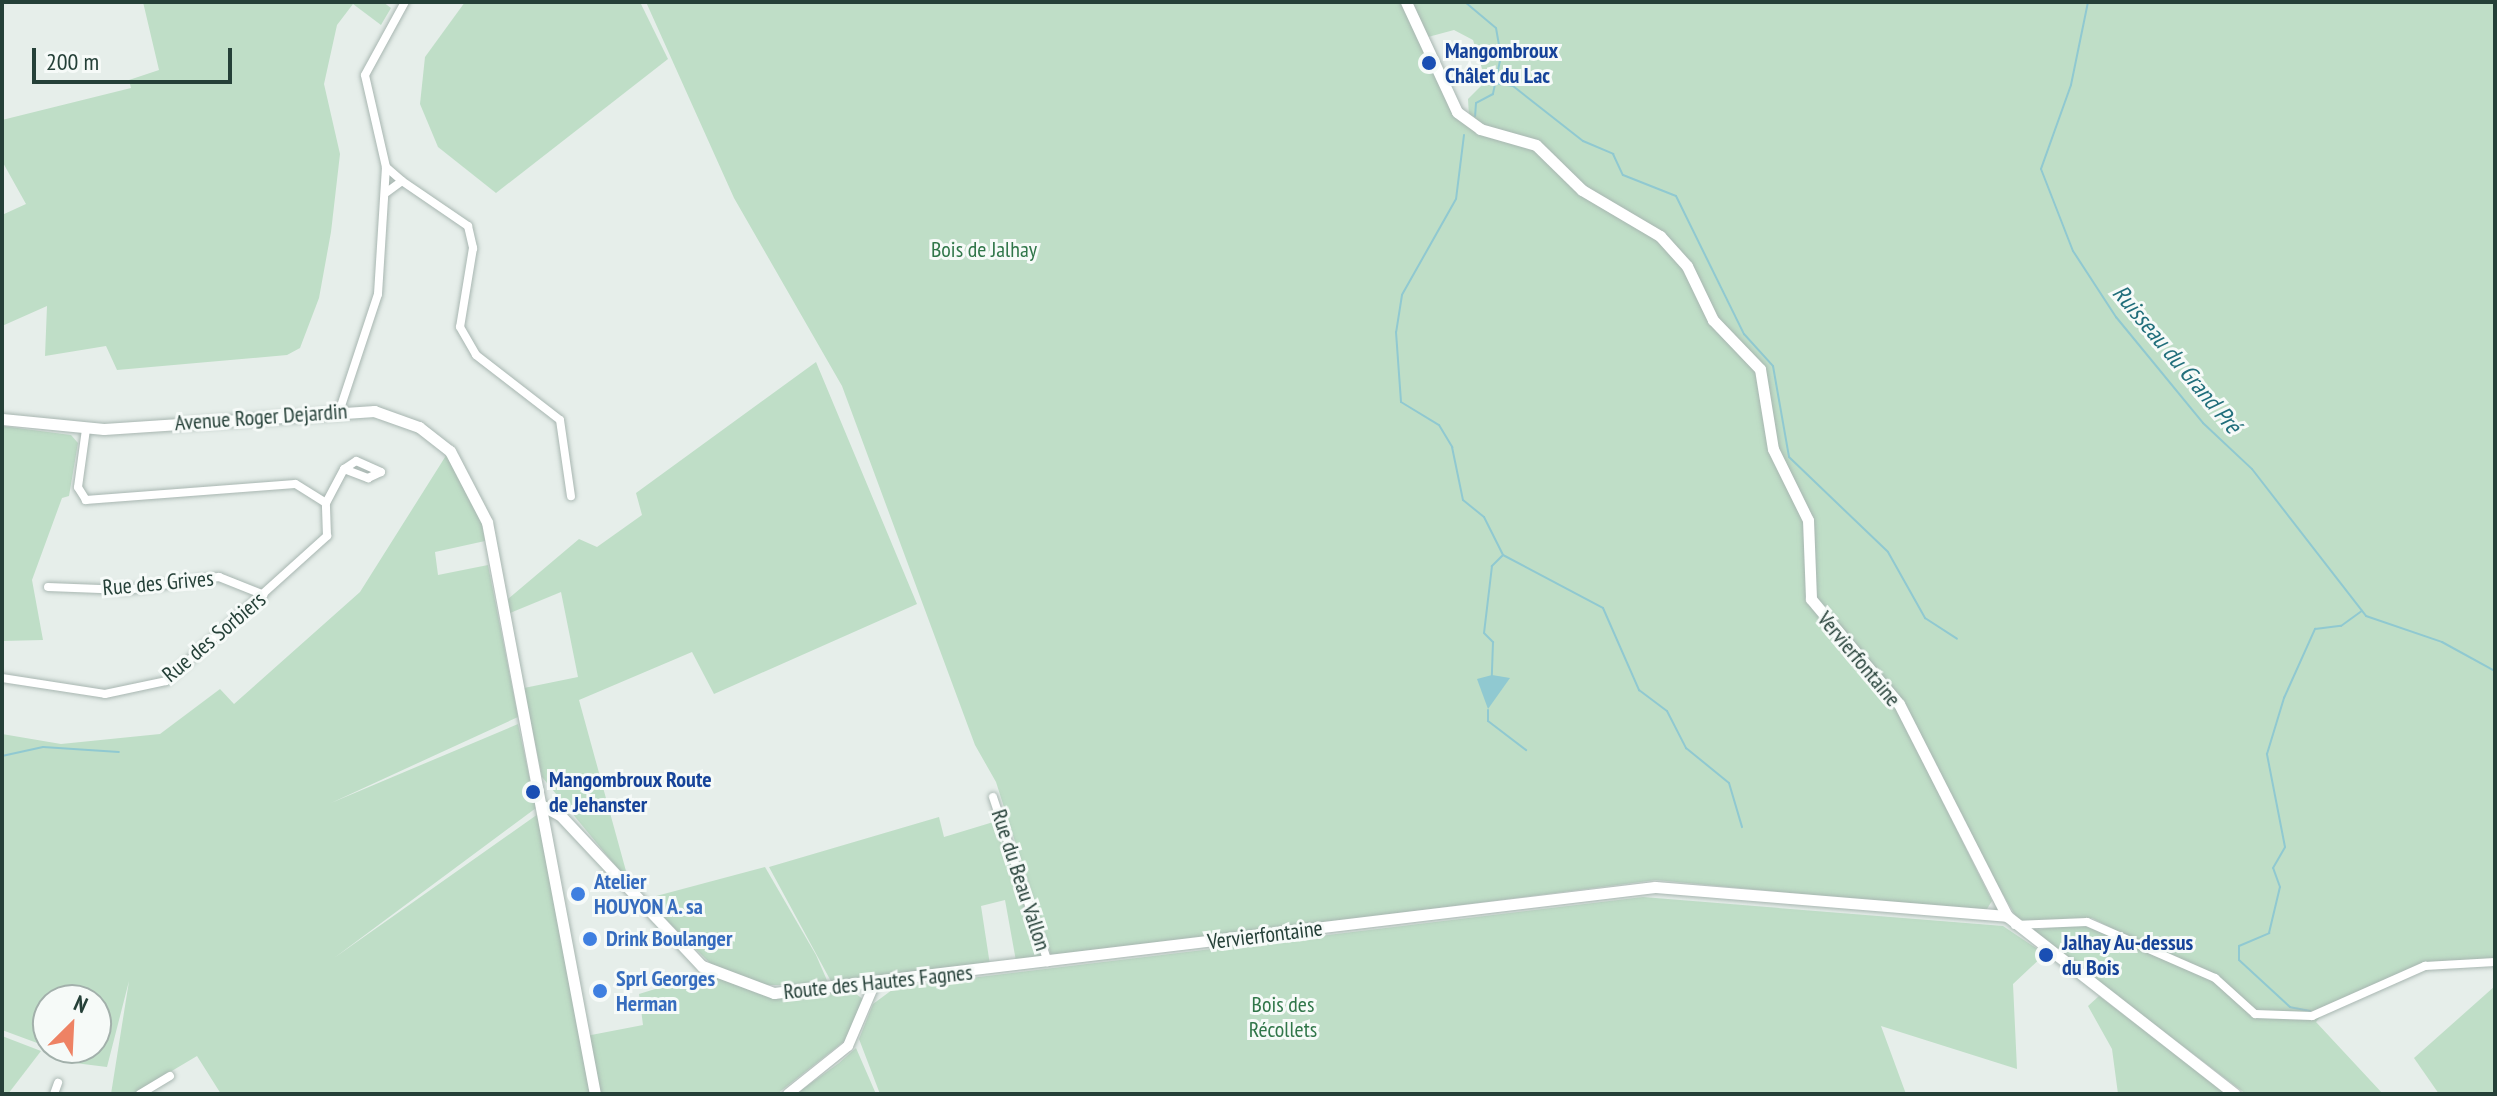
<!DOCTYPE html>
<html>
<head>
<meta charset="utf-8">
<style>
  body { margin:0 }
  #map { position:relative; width:2497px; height:1096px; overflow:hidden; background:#e6eeea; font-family:"PT Sans Narrow",sans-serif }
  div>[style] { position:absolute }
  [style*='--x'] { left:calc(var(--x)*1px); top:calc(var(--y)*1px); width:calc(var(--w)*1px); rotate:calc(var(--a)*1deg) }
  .green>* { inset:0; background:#bfdec7 }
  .water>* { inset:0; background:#90c9d1 }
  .stream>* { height:2px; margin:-1px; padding:0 1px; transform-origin:1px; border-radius:1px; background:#90c9d1 }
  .roads { filter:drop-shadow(0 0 2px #a8b6b1) drop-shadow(0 0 2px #a8b6b1) }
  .minor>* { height:8px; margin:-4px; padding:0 4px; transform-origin:4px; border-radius:4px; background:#fff }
  .tertiary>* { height:10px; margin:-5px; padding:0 5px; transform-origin:5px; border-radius:5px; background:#fff }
  .secondary>* { height:11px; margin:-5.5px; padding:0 5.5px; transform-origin:5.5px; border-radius:5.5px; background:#fff }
  .dots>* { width:22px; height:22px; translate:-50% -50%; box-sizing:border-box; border:4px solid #f6faf8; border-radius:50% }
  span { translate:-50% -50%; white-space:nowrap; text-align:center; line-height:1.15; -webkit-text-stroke:6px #f6faf8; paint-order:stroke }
  .transit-label { font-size:22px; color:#164399; font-weight:700 }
  .left { translate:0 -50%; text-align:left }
  .park-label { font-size:22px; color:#307649 }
  .street-label { font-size:22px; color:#254038 }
  .shop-label { font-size:22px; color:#366cbe; font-weight:700 }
  .water-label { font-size:24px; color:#206e7b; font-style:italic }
  .frame { position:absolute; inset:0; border:4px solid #254038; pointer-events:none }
  .north { position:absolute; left:32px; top:984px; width:80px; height:80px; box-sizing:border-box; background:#f6faf8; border:2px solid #a2b0ab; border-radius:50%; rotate:24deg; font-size:22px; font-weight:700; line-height:32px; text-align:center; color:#254038 }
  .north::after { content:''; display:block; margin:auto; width:28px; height:36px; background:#ee8264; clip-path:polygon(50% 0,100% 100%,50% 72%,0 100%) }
  .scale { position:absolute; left:32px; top:48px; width:200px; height:36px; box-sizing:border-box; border:4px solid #254038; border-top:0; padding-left:10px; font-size:24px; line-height:28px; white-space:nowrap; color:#254038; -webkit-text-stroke:6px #f6faf8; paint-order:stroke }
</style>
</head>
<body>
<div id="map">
  <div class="green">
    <div style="clip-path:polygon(143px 2px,383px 2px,391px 8px,381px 25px,353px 4px,337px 25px,324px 84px,340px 154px,331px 232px,319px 298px,300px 348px,287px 355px,117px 370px,106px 346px,45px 356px,47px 306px,2px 326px,2px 215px,26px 204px,2px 161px,2px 120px,131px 88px,129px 80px,159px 70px)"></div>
    <div style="clip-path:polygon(465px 2px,640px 2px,668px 59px,496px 193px,438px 147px,420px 104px,425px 57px)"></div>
    <div style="clip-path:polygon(evenodd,646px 2px,2495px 2px,2495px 960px,2438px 961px,2321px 1016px,2316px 1022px,2383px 1094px,2246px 1094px,2031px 931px,2078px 923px,2199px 974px,2092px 918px,2032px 926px,2018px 920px,1912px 740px,1992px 901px,1985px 912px,1656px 880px,1052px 958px,996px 782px,975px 745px,842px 386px,734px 198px,646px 2px,1454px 30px,1473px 40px,1486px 81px,1468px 99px,1469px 117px,1457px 107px,1428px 37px,1454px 30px)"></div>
    <div style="clip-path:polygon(816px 362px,917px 604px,714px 694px,692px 652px,579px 700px,629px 882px,542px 777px,524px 688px,578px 677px,561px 592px,510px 613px,508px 599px,579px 539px,597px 547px,642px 515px,636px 493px)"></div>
    <div style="clip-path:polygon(2px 426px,71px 435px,78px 443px,69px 496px,62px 498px,32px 580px,43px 640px,2px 641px)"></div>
    <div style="clip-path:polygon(447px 454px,479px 508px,485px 541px,435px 552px,438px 575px,488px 565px,518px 717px,331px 803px,518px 724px,536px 808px,334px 958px,538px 814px,590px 1094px,221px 1094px,197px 1056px,133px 1094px,111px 1094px,129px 981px,107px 1067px,67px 1062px,67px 1053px,51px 1048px,96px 1048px,96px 1000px,48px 1000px,48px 1047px,2px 1030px,2px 734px,61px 744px,160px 734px,220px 689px,234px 704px,360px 592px)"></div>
    <div style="clip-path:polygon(939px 817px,944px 837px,1000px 820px,1043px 960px,1016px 961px,1005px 900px,981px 906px,990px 965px,833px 985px,769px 867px)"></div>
    <div style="clip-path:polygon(765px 867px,816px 955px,829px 985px,758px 985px,713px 966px,645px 899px)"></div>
    <div style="clip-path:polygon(1643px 897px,2003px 926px,2045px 954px,2013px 984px,2017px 1069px,1881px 1026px,1906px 1094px,880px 1094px,859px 1039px,873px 1004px,896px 987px)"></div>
    <div style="clip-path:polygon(707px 973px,759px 994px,851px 990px,864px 1000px,852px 1035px,777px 1094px,598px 1094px,586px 1036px,643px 1025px,639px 994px)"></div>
    <div style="clip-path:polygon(2495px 986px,2495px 1094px,2439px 1094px,2414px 1058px)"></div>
    <div style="clip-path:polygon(2099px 996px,2228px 1094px,2118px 1094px,2112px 1049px,2088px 1006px)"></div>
    <div style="clip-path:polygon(2px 1036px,41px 1051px,8px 1094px,2px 1094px)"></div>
    <div style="clip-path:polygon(856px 1048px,876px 1094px,796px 1094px,839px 1063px)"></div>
  </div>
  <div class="water">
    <div style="clip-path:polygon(1492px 675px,1510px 678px,1488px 709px,1477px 679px)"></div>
  </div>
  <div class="stream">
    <div style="--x:1465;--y:2;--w:40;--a:40"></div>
    <div style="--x:1496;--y:28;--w:28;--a:80"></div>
    <div style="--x:1501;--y:56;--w:39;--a:102"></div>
    <div style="--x:1493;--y:94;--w:19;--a:152"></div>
    <div style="--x:1476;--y:103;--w:13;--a:94"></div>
    <div style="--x:2088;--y:2;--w:85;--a:101.6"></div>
    <div style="--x:2071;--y:85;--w:89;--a:109.7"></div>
    <div style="--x:2041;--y:169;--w:88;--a:68.7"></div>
    <div style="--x:2073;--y:251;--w:79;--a:56.9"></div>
    <div style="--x:2116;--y:317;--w:137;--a:50.6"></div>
    <div style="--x:2203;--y:423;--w:67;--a:43.2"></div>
    <div style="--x:2252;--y:469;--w:186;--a:52.2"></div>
    <div style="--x:2366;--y:616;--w:80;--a:18.9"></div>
    <div style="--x:2442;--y:642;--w:60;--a:28.7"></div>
    <div style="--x:1494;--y:83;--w:19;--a:9"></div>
    <div style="--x:1513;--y:86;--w:89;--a:38.2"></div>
    <div style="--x:1583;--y:141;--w:33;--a:23"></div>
    <div style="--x:1613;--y:154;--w:23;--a:65"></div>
    <div style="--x:1623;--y:175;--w:57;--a:21.6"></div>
    <div style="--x:1676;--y:196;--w:154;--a:63.8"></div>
    <div style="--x:1744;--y:334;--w:43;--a:47.8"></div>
    <div style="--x:1773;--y:366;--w:92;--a:80"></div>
    <div style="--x:1789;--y:457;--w:137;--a:43.8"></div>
    <div style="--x:1888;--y:552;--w:76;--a:60.7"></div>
    <div style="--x:1925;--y:618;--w:38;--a:33"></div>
    <div style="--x:1464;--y:135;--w:64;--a:97.1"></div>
    <div style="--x:1456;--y:199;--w:110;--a:119.4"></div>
    <div style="--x:1402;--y:295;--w:37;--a:99"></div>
    <div style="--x:1396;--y:332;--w:70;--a:85.9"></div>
    <div style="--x:1401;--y:402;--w:44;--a:31.2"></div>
    <div style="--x:1439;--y:425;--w:26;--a:59"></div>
    <div style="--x:1452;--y:447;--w:54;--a:78.3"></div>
    <div style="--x:1463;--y:500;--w:27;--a:39"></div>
    <div style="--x:1484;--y:517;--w:42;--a:63.4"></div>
    <div style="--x:1503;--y:555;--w:16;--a:135"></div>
    <div style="--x:1492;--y:566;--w:67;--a:96.8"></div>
    <div style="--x:1484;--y:633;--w:13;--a:45"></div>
    <div style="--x:1493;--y:642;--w:33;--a:92"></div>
    <div style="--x:1503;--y:555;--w:113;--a:27.9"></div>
    <div style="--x:1603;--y:608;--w:90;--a:66.3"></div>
    <div style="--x:1639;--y:690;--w:35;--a:37"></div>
    <div style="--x:1667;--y:711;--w:42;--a:62.8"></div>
    <div style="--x:1686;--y:748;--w:55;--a:39.1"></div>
    <div style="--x:1729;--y:783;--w:46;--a:73.5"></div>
    <div style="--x:1488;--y:710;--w:11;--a:90"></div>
    <div style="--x:1488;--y:721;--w:48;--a:37.3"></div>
    <div style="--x:2;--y:756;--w:42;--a:-12.4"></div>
    <div style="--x:43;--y:747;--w:76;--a:3.8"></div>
    <div style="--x:2310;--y:1011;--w:20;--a:-169"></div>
    <div style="--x:2290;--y:1007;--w:69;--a:-137.3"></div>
    <div style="--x:2239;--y:960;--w:14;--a:-90"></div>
    <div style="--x:2239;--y:946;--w:33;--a:-23"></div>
    <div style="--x:2269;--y:933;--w:47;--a:-76.6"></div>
    <div style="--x:2280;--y:887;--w:20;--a:-110"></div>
    <div style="--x:2273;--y:868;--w:24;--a:-60"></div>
    <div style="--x:2285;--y:847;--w:95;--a:-101"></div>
    <div style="--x:2267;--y:754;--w:59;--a:-73.1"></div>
    <div style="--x:2284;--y:698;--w:76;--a:-65.8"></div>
    <div style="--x:2315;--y:629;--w:26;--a:-7"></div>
    <div style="--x:2341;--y:626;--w:26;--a:-36"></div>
  </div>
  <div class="roads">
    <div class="minor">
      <div style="--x:386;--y:167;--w:94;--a:-102.9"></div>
      <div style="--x:365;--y:75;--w:83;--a:-61.3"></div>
      <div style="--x:402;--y:181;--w:80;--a:34.3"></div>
      <div style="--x:468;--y:226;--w:23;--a:77"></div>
      <div style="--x:473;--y:248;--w:80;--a:99.3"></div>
      <div style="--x:460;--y:327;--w:32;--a:60"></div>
      <div style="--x:476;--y:355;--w:106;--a:37.7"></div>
      <div style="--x:560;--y:420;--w:77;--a:81.8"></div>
      <div style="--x:340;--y:409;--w:121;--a:-71.7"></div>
      <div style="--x:378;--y:294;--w:127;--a:-86.4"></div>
      <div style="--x:386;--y:167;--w:21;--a:41"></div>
      <div style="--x:402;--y:181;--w:19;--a:144"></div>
      <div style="--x:326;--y:503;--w:38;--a:-62"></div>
      <div style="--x:344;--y:469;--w:26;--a:21"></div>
      <div style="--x:368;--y:478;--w:14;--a:-25"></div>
      <div style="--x:381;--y:472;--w:27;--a:-156"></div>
      <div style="--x:356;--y:461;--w:14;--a:146"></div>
      <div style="--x:48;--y:587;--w:78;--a:2.2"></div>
      <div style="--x:126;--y:590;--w:94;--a:-8"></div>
      <div style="--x:219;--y:577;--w:48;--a:21.8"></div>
      <div style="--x:2;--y:678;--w:104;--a:8.8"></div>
      <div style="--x:105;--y:694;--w:62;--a:-12"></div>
      <div style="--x:166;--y:681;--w:217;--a:-42"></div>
      <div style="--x:327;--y:536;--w:33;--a:-92"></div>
      <div style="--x:326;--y:503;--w:36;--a:-148"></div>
      <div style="--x:295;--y:484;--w:210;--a:175.6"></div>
      <div style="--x:86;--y:500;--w:15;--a:-122"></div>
      <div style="--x:78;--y:487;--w:59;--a:-82.1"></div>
      <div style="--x:993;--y:797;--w:174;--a:71.6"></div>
      <div style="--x:2015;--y:925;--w:72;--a:-2.4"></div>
      <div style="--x:2087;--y:922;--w:140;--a:23.6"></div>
      <div style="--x:2215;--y:978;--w:54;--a:42"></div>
      <div style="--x:2255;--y:1014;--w:57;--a:2"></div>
      <div style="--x:2312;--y:1016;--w:124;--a:-23.9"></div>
      <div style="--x:2425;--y:966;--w:70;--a:-3.3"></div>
      <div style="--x:54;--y:1094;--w:12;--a:-70"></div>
      <div style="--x:140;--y:1094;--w:35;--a:-31"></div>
    </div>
    <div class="tertiary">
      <div style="--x:788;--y:1094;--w:77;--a:-38.7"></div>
      <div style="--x:848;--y:1046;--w:66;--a:-66.9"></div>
    </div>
    <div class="secondary">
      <div style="--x:1406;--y:2;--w:121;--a:65.1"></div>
      <div style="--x:1457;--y:112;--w:29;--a:36"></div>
      <div style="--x:1480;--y:129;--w:58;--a:15.9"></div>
      <div style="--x:1536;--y:145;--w:64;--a:44.4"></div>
      <div style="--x:1582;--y:190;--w:91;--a:30.5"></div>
      <div style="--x:1660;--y:236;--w:40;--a:48"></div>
      <div style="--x:1687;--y:266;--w:60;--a:64.3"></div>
      <div style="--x:1713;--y:320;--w:68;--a:46.2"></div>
      <div style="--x:1760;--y:369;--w:81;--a:80.8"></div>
      <div style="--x:1773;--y:449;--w:79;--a:63.8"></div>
      <div style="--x:1808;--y:520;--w:79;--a:87.8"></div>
      <div style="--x:1811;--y:599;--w:137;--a:50"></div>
      <div style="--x:1899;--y:704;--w:238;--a:63"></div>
      <div style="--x:2007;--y:916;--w:289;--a:38"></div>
      <div style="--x:2;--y:419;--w:102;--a:5.6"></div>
      <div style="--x:104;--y:429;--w:271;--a:-3.8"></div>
      <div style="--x:374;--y:411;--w:48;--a:19.6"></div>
      <div style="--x:419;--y:427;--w:39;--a:38"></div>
      <div style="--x:450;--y:451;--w:80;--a:62.5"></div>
      <div style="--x:487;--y:522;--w:582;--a:79.31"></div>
      <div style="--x:541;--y:805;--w:21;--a:28"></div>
      <div style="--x:560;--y:815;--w:207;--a:46.8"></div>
      <div style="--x:702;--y:966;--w:77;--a:20.6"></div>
      <div style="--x:774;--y:993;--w:887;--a:-6.86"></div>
      <div style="--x:1655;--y:887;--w:353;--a:4.7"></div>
    </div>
  </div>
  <div class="dots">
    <div style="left:1429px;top:63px;background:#1a4fb4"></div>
    <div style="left:533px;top:792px;background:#1a4fb4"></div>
    <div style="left:578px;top:894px;background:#3f7fe0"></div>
    <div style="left:590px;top:939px;background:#3f7fe0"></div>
    <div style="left:2046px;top:955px;background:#1a4fb4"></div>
    <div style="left:600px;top:991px;background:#3f7fe0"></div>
  </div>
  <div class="transit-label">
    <span class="left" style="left:1445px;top:63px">Mangombroux<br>Châlet du Lac</span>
    <span class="left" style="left:549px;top:792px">Mangombroux Route<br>de Jehanster</span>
    <span class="left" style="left:2062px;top:955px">Jalhay Au-dessus<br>du Bois</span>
  </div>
  <div class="park-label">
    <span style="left:984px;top:250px">Bois de Jalhay</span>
    <span style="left:1283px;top:1017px">Bois des<br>Récollets</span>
  </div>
  <div class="street-label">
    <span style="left:261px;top:417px;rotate:-4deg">Avenue Roger Dejardin</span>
    <span style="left:158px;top:583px;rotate:-5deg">Rue des Grives</span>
    <span style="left:214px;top:637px;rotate:-40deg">Rue des Sorbiers</span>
    <span style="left:1859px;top:659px;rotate:50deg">Vervierfontaine</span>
    <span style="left:1021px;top:880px;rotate:72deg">Rue du Beau Vallon</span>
    <span style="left:1265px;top:935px;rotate:-7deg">Vervierfontaine</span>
    <span style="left:878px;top:982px;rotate:-6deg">Route des Hautes Fagnes</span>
  </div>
  <div class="shop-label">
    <span class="left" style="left:594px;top:894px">Atelier<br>HOUYON A. sa</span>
    <span class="left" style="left:606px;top:939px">Drink Boulanger</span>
    <span class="left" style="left:616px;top:991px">Sprl Georges<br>Herman</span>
  </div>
  <div class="water-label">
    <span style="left:2177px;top:359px;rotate:50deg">Ruisseau du Grand Pré</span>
  </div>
  <div class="frame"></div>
  <div class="north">N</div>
  <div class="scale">200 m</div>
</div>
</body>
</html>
